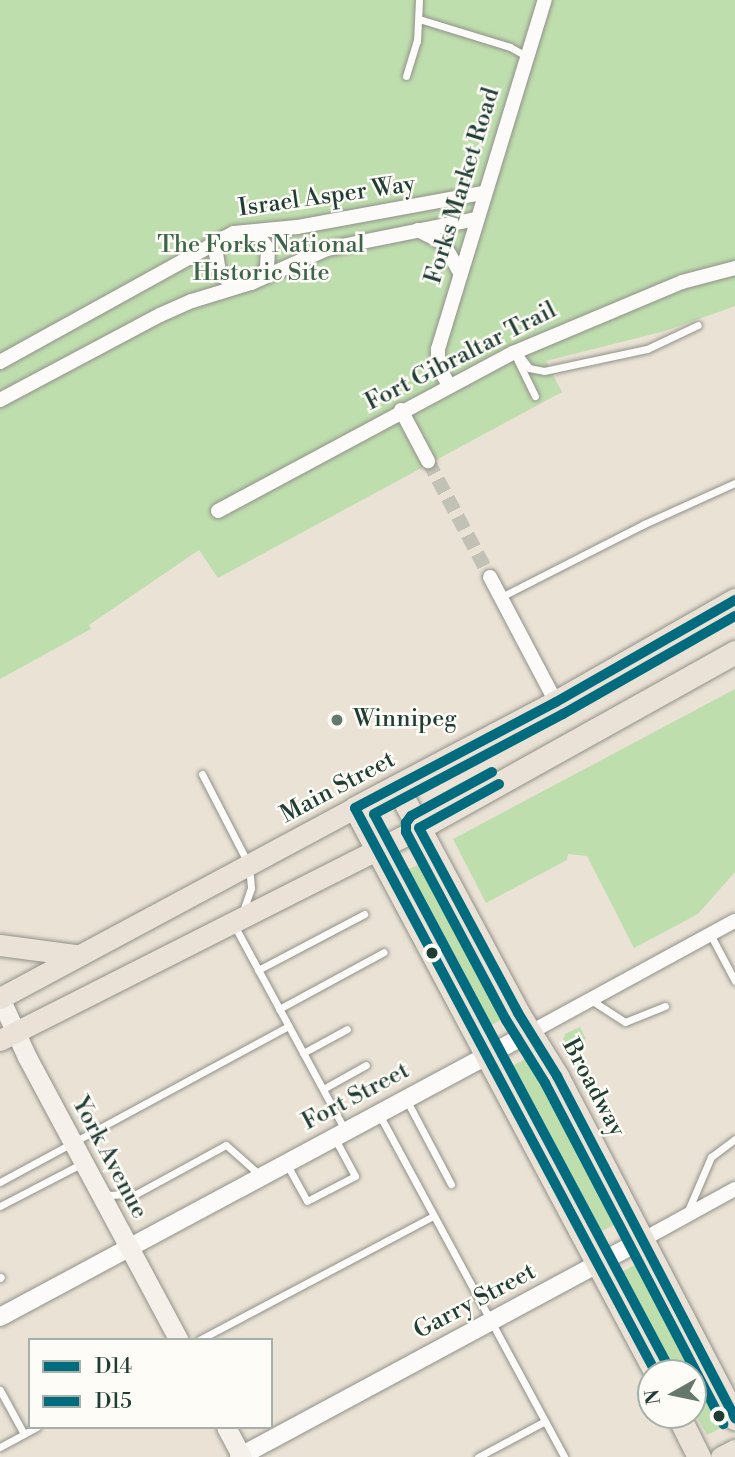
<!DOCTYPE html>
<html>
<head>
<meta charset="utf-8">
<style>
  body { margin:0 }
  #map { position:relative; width:735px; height:1457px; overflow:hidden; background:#eae2d5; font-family:"Libre Bodoni",serif }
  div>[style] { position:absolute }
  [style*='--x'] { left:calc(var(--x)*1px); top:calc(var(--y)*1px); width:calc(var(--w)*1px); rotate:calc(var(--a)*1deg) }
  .green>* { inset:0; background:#bfdeae; transform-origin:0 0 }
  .minor-tunnel>* { height:14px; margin-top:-7px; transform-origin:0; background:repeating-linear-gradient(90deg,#c1c1b5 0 14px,transparent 0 21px) }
  .roads { filter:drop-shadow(0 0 2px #909189) drop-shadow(0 0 2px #909189) }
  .service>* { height:7px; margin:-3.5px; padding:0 3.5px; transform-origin:3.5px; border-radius:3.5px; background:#fcfbf9 }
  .minor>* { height:14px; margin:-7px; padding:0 7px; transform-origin:7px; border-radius:7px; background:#fcfbf9 }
  .tertiary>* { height:18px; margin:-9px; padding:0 9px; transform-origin:9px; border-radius:9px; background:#fcfbf9 }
  .secondary>* { height:19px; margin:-9.5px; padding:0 9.5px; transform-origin:9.5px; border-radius:9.5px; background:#f5f0ea }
  .primary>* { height:21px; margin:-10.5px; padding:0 10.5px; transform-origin:10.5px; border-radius:10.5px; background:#eae2d6 }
  .trunk>* { height:23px; margin:-11.5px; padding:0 11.5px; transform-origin:11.5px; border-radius:11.5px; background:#eae2d6 }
  .bus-1>* { height:10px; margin:-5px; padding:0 5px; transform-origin:5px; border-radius:5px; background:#026c7e }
  .bus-2>* { height:10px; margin:-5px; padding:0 5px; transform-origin:5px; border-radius:5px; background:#026c7e }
  .dots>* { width:19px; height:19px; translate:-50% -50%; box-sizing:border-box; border:4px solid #fdfcf7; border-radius:50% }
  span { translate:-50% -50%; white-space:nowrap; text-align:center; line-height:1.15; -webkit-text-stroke:5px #fdfcf7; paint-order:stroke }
  .street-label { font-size:24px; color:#1f3d34 }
  .park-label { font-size:24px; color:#3e644b }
  .poi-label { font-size:24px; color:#1f3d34 }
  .left { translate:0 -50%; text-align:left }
  .legend { position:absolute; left:28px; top:1338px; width:245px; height:91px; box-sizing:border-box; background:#fdfcf7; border:2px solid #a4b0a9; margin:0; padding:9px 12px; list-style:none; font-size:21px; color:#1f3d34 }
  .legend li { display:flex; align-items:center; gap:14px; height:35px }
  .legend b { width:35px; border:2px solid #a4b0a9 }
  .north { position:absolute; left:637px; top:1359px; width:70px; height:70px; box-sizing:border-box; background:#fdfcf7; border:2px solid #a4b0a9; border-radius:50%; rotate:261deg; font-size:19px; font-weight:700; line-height:28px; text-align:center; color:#1f3d34 }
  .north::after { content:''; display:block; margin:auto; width:24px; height:32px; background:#66776c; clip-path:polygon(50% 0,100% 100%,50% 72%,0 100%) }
</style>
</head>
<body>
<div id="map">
  <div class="green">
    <div style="clip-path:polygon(0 0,735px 0,735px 306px,665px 331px,546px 361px,562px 392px,218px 578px,199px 550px,89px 625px,91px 629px,0 679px)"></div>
    <div style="clip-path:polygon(735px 689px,735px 872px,698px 914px,634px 948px,587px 856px,568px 854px,567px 860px,486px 903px,453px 839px)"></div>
    <div style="left:419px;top:864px;width:176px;height:15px;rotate:62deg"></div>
    <div style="clip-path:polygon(580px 1027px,586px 1039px,572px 1046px,586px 1071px,583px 1072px,577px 1072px,562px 1043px,565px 1034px)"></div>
    <div style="left:531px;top:1056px;width:188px;height:24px;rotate:62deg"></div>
    <div style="clip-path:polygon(642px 1261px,729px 1424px,707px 1435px,693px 1410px,693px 1373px,673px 1373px,620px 1273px)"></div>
  </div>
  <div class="minor-tunnel">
    <div style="--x:428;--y:461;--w:132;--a:61.9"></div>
  </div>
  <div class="roads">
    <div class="service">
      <div style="--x:419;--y:19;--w:95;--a:17.1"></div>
      <div style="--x:510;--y:47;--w:18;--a:29"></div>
      <div style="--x:406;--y:76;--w:37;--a:-73"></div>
      <div style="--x:417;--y:41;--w:41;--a:-87.2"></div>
      <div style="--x:517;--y:352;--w:20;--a:53"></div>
      <div style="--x:529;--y:368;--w:15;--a:11"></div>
      <div style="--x:544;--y:371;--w:105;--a:-12.1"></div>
      <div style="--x:647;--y:349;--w:56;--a:-25.2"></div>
      <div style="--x:514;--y:353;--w:48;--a:64"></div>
      <div style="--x:501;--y:597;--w:161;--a:-27"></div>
      <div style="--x:644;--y:524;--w:100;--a:-24.3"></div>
      <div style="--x:202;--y:774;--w:102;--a:62.7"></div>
      <div style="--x:249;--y:865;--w:23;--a:85"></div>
      <div style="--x:251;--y:888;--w:24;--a:109"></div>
      <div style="--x:234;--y:925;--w:233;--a:61.6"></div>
      <div style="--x:710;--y:934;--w:53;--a:62"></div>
      <div style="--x:258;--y:970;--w:120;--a:-27.8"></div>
      <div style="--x:591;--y:1000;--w:40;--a:32.9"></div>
      <div style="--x:625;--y:1022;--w:43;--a:-21.8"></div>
      <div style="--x:279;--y:1009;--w:119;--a:-28.5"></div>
      <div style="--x:303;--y:1053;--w:50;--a:-28.6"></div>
      <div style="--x:323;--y:1089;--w:49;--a:-29.2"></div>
      <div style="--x:407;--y:1101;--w:94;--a:62.1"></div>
      <div style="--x:380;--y:1116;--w:387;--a:61.6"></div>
      <div style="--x:286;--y:1163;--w:43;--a:61.1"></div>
      <div style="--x:307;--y:1201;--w:54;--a:-27.5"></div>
      <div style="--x:355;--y:1176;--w:44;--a:-118.3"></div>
      <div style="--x:0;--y:1182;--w:328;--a:-28.4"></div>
      <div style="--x:105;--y:1195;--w:31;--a:-2"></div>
      <div style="--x:136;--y:1194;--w:102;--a:-28.6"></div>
      <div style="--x:226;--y:1145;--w:47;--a:41.5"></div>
      <div style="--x:0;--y:1206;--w:93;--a:-27.4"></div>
      <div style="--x:687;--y:1213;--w:61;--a:-66.8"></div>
      <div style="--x:711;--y:1157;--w:30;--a:-37"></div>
      <div style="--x:0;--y:1278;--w:1;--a:-45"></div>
      <div style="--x:199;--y:1340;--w:265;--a:-27.9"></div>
      <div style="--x:0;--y:1390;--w:50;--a:61.4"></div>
      <div style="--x:0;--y:1447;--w:42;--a:-28.4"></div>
      <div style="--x:478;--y:1457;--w:76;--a:-28.2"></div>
    </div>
    <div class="minor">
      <div style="--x:418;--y:230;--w:28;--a:27"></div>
      <div style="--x:443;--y:243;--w:34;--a:60"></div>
      <div style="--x:245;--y:232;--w:14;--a:17"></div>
      <div style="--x:258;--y:236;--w:16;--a:52"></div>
      <div style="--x:268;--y:249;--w:19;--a:93"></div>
      <div style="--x:267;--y:268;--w:14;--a:129"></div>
      <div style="--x:226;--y:237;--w:19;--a:122"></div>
      <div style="--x:216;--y:253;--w:18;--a:81"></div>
      <div style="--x:219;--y:271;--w:15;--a:48"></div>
      <div style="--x:229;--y:282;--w:15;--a:11"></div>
      <div style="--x:0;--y:362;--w:267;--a:-28.9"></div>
      <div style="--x:234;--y:233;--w:63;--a:-5.4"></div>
      <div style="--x:297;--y:227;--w:189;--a:-10.4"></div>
      <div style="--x:449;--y:386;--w:25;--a:-117"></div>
      <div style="--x:438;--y:364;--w:15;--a:-90"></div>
      <div style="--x:438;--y:349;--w:365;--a:-73"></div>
      <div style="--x:0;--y:400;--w:181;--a:-28"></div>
      <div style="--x:160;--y:315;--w:35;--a:-24"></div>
      <div style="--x:192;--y:301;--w:62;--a:-17"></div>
      <div style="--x:251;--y:283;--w:83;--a:-24.1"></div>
      <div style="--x:327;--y:249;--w:152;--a:-11.4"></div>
      <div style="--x:401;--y:410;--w:58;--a:62.1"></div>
      <div style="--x:218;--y:511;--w:335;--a:-28.2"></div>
      <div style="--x:513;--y:353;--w:183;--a:-22.8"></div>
      <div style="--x:682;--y:282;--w:55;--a:-14.8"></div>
      <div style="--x:490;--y:577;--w:141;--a:62.2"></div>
      <div style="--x:531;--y:1032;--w:232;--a:-28.6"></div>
      <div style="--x:644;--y:1239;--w:104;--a:-28.8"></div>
    </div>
    <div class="tertiary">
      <div style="--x:0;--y:1317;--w:603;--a:-28.22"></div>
      <div style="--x:239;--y:1457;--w:460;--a:-28.3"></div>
    </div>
    <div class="secondary">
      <div style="--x:0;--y:998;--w:65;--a:65.4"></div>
      <div style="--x:27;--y:1057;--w:321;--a:61.8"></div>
      <div style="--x:226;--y:1427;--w:34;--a:62"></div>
    </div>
    <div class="primary">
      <div style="--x:0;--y:945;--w:77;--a:7.5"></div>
      <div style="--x:0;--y:998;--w:403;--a:-28.2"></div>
      <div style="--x:0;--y:1040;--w:470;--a:-26.8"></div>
      <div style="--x:721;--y:1457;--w:16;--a:-27"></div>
    </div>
    <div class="trunk">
      <div style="--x:397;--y:787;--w:256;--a:61.8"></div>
      <div style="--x:518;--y:1013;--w:74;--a:58.2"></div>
      <div style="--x:557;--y:1076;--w:386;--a:62.5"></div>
      <div style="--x:419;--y:828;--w:362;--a:-29.1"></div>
      <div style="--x:656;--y:1373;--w:640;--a:-118.05"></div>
      <div style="--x:355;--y:808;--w:227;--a:-27.8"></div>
      <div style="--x:556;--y:702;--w:206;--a:-29.7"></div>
      <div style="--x:678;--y:1415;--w:47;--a:63.4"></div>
    </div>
  </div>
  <div class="bus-1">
    <div style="--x:499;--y:784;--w:91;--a:151.2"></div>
    <div style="--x:419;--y:828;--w:210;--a:61.8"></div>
    <div style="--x:518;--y:1013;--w:74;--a:58.2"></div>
    <div style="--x:557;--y:1076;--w:386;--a:62.5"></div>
    <div style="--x:656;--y:1373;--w:640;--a:-118.05"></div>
    <div style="--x:355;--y:808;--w:227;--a:-27.8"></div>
    <div style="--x:556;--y:702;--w:206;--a:-29.7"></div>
  </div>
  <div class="bus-2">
    <div style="--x:492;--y:772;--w:92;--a:151.5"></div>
    <div style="--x:411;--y:816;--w:9;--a:126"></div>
    <div style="--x:406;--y:823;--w:9;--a:90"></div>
    <div style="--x:406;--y:832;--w:213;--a:62"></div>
    <div style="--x:506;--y:1020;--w:74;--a:58.2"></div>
    <div style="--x:545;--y:1083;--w:385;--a:62.4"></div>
    <div style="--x:668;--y:1366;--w:625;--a:-118.04"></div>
    <div style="--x:374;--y:814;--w:214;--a:-27.9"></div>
    <div style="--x:563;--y:714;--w:198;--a:-29.7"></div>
  </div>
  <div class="dots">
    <div style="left:337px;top:720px;background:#66776c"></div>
    <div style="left:432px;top:953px;background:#1f3d34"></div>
    <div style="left:719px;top:1416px;background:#1f3d34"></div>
  </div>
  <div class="street-label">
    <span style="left:463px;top:186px;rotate:-73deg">Forks Market Road</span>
    <span style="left:327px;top:197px;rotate:-8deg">Israel Asper Way</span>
    <span style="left:461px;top:357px;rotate:-27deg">Fort Gibraltar Trail</span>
    <span style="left:338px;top:788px;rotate:-28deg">Main Street</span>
    <span style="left:593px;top:1088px;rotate:62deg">Broadway</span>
    <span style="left:356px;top:1097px;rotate:-28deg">Fort Street</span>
    <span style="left:109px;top:1158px;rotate:62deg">York Avenue</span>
    <span style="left:475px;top:1302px;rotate:-28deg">Garry Street</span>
  </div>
  <div class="park-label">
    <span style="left:261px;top:260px">The Forks National<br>Historic Site</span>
  </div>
  <div class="poi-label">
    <span class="left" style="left:353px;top:720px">Winnipeg</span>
  </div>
  <ul class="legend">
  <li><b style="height:9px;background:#026c7e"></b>D14</li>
  <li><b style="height:9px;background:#026c7e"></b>D15</li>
  </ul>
  <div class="north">N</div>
</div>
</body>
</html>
